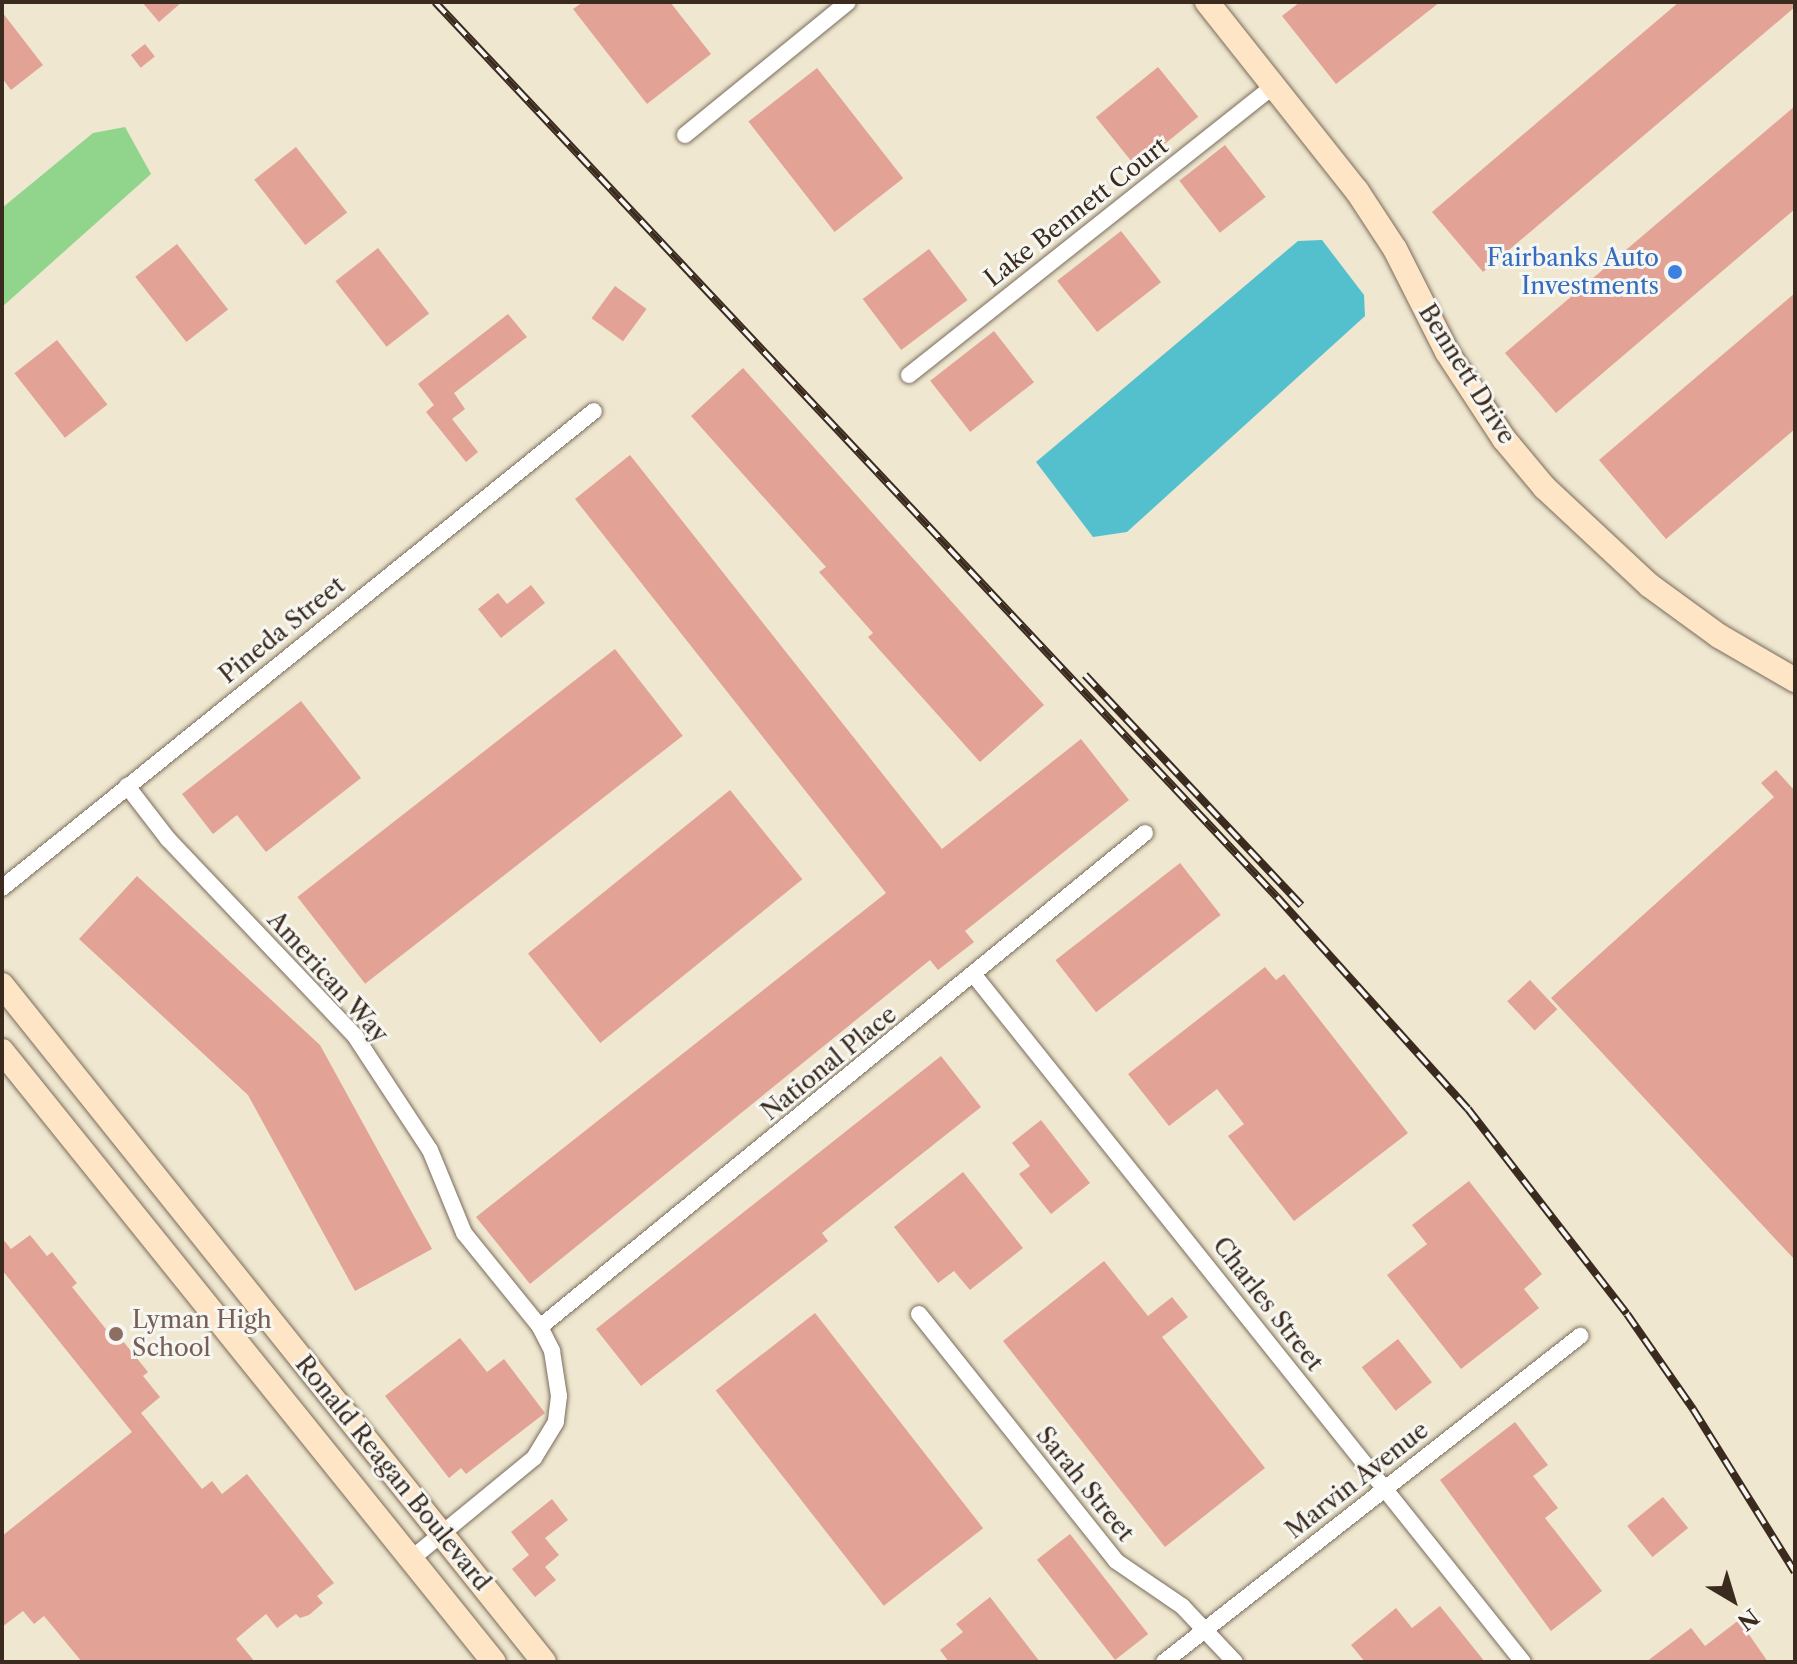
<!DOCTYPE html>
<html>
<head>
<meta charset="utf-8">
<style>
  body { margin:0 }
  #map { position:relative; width:1797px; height:1664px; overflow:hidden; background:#efe7d0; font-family:"Libre Caslon Text",serif }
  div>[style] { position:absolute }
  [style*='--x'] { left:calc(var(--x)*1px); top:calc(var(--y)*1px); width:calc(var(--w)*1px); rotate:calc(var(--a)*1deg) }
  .green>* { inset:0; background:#91d48c }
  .water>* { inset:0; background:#54c0ce }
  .building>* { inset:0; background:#e2a396; transform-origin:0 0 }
  .roads { filter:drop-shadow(0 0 2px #7a6c5c) drop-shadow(0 0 2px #7a6c5c) }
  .street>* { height:16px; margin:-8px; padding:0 8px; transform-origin:8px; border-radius:8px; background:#fff }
  .secondary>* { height:24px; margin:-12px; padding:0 12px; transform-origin:12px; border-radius:12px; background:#fee5c5 }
  .rail>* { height:8px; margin-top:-4px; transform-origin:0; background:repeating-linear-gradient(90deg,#f6f6f2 0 15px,#3b2a1e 0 30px); box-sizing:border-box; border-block:2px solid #3b2a1e }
  .dots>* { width:22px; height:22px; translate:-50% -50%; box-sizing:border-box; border:4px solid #f6f6f2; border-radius:50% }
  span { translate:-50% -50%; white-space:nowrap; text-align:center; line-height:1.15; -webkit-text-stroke:6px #f6f6f2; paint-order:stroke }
  .street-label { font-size:24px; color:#3b2a1e }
  .shop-label { font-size:24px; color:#366cbe }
  .right { translate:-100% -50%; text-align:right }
  .education-label { font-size:24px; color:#785e54 }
  .left { translate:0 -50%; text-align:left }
  .frame { position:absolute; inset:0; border:4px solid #3b2a1e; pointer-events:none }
  .north { position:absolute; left:1693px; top:1560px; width:80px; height:80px; -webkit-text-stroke:6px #f6f6f2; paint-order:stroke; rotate:142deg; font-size:22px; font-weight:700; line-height:32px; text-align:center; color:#3b2a1e }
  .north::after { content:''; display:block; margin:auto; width:28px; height:36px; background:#3b2a1e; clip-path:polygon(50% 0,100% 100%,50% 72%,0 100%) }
</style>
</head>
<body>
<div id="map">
  <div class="green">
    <div style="clip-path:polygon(125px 127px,151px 174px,2px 307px,2px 208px,93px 133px)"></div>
  </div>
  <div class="water">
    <div style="clip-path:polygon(1322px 240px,1364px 295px,1365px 316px,1127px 532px,1093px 537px,1036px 462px,1298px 241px)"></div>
  </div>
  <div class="building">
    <div style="clip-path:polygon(142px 2px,182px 2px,159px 22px)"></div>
    <div style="clip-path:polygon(583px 2px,670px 2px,711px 54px,647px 104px,573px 9px)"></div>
    <div style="clip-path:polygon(1300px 2px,1440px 2px,1336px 84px,1282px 16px)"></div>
    <div style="clip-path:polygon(1679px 2px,1795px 2px,1795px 7px,1483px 272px,1432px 212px)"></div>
    <div style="clip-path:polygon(2px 12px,43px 65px,11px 90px,2px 78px)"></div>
    <div style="left:145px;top:44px;width:16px;height:18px;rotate:52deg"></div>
    <div style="left:1158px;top:67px;width:64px;height:80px;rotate:51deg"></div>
    <div style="left:817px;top:68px;width:140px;height:87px;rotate:52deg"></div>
    <div style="clip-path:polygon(1795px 106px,1795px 209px,1556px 413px,1505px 353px)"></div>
    <div style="left:1225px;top:145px;width:66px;height:58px;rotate:52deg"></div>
    <div style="left:296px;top:147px;width:83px;height:53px;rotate:52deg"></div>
    <div style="left:1121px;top:231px;width:65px;height:81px;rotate:52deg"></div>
    <div style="left:177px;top:244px;width:83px;height:53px;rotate:52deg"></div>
    <div style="left:378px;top:248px;width:83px;height:54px;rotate:52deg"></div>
    <div style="left:929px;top:249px;width:64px;height:83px;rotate:53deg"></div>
    <div style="left:615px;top:286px;width:39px;height:40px;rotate:36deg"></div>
    <div style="clip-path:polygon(1795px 293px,1795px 429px,1666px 539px,1599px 460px)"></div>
    <div style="clip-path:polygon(508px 314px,527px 337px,454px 393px,465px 409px,452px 419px,478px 452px,466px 462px,426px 412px,434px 405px,418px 384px)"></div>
    <div style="left:994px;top:331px;width:65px;height:81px;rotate:52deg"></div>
    <div style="left:57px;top:340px;width:82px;height:54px;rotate:52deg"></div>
    <div style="clip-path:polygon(743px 368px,1044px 705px,980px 762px,868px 637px,873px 633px,819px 572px,826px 567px,691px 416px)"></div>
    <div style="clip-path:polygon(630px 455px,942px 849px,1081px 739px,1129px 800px,965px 931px,974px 942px,938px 970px,930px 960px,530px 1284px,476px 1217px,886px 893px,575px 499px)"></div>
    <div style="clip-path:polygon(531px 585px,545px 603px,501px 638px,478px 609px,498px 593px,507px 604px)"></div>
    <div style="left:615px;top:649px;width:110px;height:403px;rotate:52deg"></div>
    <div style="clip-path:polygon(301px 701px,361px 778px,266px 852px,237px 815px,213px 834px,182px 794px)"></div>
    <div style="clip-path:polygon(1776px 770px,1795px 791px,1795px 1260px,1551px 998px,1774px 797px,1761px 783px)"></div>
    <div style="left:730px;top:790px;width:115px;height:260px;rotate:51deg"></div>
    <div style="left:1180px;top:863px;width:66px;height:158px;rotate:52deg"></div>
    <div style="clip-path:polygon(137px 876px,320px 1045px,432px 1249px,355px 1291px,248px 1095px,79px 939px)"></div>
    <div style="clip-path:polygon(1265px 967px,1276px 980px,1284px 974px,1408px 1133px,1294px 1221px,1228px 1136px,1244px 1124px,1217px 1089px,1169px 1126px,1128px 1074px)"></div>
    <div style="left:1530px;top:980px;width:40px;height:31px;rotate:47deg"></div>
    <div style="clip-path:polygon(941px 1056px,981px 1107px,822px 1233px,828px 1241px,641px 1386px,596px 1329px)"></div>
    <div style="clip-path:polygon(1041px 1120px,1090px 1183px,1051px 1214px,1019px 1174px,1030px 1166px,1012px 1143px)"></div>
    <div style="clip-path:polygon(963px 1172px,1023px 1248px,970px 1290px,954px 1271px,938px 1283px,894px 1227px)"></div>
    <div style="clip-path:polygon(1469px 1181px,1542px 1274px,1524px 1289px,1539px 1308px,1461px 1369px,1387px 1275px,1427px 1244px,1412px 1225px)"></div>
    <div style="clip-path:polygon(30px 1235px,47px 1256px,52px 1252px,77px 1283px,72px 1287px,118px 1344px,122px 1340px,148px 1372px,143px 1376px,160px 1397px,141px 1413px,202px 1489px,212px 1481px,222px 1494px,247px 1474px,334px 1583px,317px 1596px,323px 1603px,309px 1615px,300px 1618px,296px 1614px,277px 1628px,266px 1614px,236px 1639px,255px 1662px,82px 1662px,44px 1616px,34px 1624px,23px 1611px,2px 1627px,2px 1536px,132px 1432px,2px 1270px,2px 1238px,11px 1249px)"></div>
    <div style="clip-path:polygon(1104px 1261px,1148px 1316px,1172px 1297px,1188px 1317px,1162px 1337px,1265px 1468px,1165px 1547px,1003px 1341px)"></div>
    <div style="left:815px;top:1313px;width:273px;height:126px;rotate:52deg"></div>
    <div style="clip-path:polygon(460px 1338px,487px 1372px,504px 1359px,545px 1413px,466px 1474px,461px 1468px,449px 1478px,385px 1396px)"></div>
    <div style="left:1398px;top:1339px;width:55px;height:46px;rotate:52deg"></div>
    <div style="clip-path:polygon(1515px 1422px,1548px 1465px,1533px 1476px,1558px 1508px,1545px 1518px,1602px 1591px,1551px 1631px,1440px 1480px)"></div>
    <div style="left:1663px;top:1497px;width:40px;height:46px;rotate:51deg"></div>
    <div style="clip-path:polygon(552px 1499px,568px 1520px,545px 1538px,559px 1555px,545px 1567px,556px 1580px,535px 1597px,512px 1569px,529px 1555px,511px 1532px)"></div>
    <div style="left:1070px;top:1534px;width:127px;height:42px;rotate:52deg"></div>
    <div style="clip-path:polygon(990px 1597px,1040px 1662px,949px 1662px,940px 1650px,963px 1632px,956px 1624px)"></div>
    <div style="clip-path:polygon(1440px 1606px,1485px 1662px,1365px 1662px,1351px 1645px,1396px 1608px,1412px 1628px)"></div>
    <div style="clip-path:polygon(1739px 1620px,1768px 1662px,1646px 1662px,1691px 1628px,1705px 1646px)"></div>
  </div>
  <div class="roads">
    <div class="street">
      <div style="--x:685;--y:135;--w:210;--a:-39.2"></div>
      <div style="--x:909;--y:375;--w:466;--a:-38.4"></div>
      <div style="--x:127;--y:786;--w:67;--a:52.3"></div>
      <div style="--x:168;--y:839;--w:272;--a:46.5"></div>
      <div style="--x:355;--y:1036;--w:136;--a:56.7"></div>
      <div style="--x:430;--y:1150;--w:90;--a:67.7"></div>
      <div style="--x:464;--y:1233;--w:121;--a:51"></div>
      <div style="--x:540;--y:1327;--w:27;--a:63"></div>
      <div style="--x:552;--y:1351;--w:46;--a:81.2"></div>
      <div style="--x:559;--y:1396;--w:26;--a:97"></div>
      <div style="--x:556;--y:1422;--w:42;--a:121.4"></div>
      <div style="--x:534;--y:1458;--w:159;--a:140.6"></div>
      <div style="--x:2;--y:888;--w:760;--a:-38.86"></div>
      <div style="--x:974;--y:975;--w:879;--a:51.37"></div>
      <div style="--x:919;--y:1314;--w:316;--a:51.4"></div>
      <div style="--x:1116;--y:1561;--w:80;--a:34.3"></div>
      <div style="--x:1182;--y:1606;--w:77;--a:46.6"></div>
      <div style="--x:540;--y:1327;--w:781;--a:-39.23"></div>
      <div style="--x:1164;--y:1662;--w:529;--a:-38.08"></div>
    </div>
    <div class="secondary">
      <div style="--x:1207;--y:2;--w:241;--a:51.6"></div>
      <div style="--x:1357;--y:191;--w:69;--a:56.8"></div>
      <div style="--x:1395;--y:249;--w:115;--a:63.2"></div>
      <div style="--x:1447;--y:352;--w:104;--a:56.8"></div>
      <div style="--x:1504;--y:439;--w:64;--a:50.1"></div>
      <div style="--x:1545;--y:488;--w:142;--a:43"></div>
      <div style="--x:1649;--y:585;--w:87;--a:36.1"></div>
      <div style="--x:1719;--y:636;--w:88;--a:30.1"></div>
      <div style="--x:2;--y:985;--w:867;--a:51.32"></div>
      <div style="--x:2;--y:1051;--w:784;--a:51.16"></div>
    </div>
  </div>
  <div class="rail">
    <div style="--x:435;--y:2;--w:1229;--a:46.75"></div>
    <div style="--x:1277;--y:897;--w:285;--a:48"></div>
    <div style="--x:1468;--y:1109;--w:259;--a:52.2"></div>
    <div style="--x:1627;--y:1314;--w:116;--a:55.2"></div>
    <div style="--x:1693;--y:1409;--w:192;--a:58"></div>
    <div style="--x:1085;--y:675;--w:316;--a:46.8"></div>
  </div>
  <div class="dots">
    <div style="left:1675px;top:272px;background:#3f7fe0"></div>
    <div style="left:116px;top:1334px;background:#8d6e63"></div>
  </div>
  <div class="street-label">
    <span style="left:1076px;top:212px;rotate:-38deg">Lake Bennett Court</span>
    <span style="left:1467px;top:374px;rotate:58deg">Bennett Drive</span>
    <span style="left:282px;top:630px;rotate:-39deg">Pineda Street</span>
    <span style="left:328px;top:977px;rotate:48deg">American Way</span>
    <span style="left:829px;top:1063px;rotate:-39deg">National Place</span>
    <span style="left:1268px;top:1304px;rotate:52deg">Charles Street</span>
    <span style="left:393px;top:1473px;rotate:51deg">Ronald Reagan Boulevard</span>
    <span style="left:1357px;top:1480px;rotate:-38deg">Marvin Avenue</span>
    <span style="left:1085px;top:1484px;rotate:51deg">Sarah Street</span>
  </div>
  <div class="shop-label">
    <span class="right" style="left:1659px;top:272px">Fairbanks Auto<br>Investments</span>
  </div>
  <div class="education-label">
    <span class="left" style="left:132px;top:1334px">Lyman High<br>School</span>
  </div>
  <div class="frame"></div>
  <div class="north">N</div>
</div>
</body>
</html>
